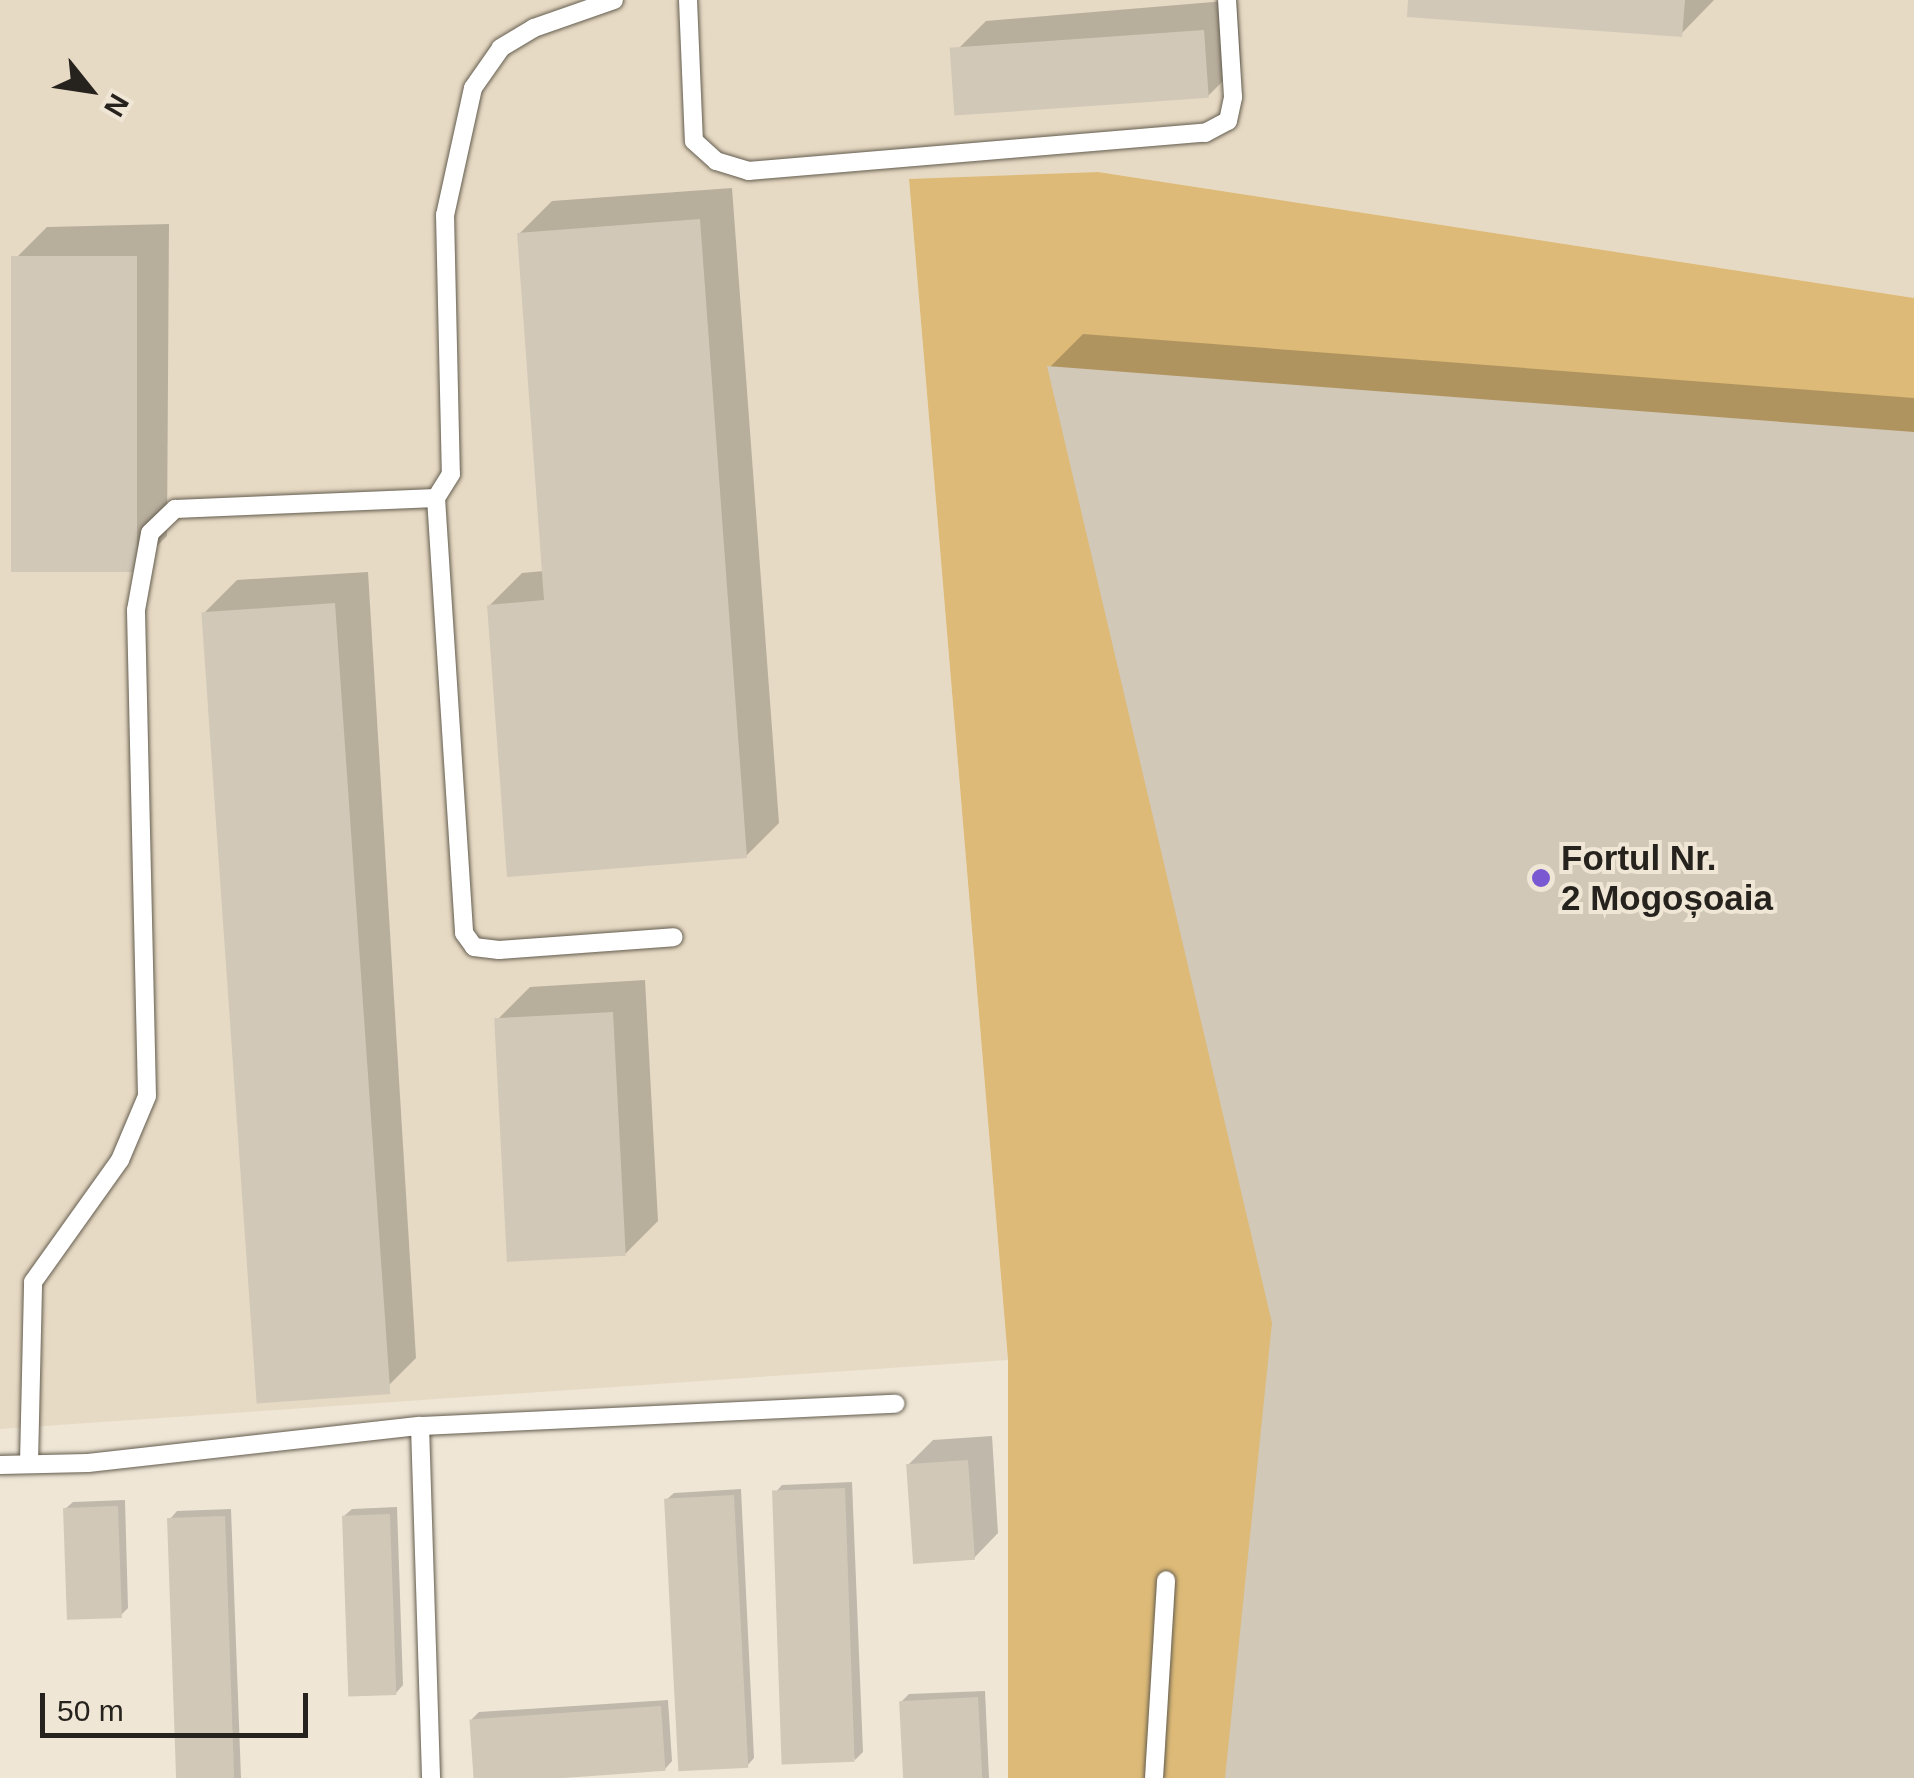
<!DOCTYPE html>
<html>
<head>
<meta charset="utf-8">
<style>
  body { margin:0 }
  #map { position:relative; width:1914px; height:1778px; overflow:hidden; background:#efe6d6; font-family:Helvetica,sans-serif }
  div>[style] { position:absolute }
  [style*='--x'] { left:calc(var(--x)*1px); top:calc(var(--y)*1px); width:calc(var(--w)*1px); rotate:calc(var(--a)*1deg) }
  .built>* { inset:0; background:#e7dac4 }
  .green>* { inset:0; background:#ddba77 }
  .shadow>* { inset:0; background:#0003 }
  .building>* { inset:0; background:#d1c8b8; transform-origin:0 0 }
  .roads { filter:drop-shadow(0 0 2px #645d4f) drop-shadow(0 0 2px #645d4f) }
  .lane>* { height:18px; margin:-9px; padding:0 9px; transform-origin:9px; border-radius:9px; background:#fff }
  .dots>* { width:28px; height:28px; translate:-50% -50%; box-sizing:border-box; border:5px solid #efe6d6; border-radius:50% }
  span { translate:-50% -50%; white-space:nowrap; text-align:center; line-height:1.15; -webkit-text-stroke:8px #efe6d6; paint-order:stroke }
  .poi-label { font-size:35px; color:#26221d; font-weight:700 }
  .left { translate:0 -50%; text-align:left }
  .north { position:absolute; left:40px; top:40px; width:100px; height:100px; -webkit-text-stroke:8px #efe6d6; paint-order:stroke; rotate:120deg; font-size:28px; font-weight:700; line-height:40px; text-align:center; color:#26221d }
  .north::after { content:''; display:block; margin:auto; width:35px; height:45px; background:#26221d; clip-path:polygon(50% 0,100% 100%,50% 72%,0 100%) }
  .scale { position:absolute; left:40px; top:1693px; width:268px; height:45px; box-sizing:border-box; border:5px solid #26221d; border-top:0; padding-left:12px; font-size:30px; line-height:35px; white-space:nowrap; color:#26221d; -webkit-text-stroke:8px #efe6d6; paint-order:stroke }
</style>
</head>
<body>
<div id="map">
  <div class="built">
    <div style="clip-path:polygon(0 0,1914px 0,1914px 298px,1098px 172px,909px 180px,1008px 1360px,0 1429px)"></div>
  </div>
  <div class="green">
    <div style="clip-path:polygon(1098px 172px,1914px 298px,1914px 1778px,1008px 1778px,1008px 1360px,909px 179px)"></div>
  </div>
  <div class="shadow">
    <div style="clip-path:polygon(1237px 0,1241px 63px,1208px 96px,953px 54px,986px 21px)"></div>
    <div style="clip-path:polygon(1411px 0,1714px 0,1681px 34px)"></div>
    <div style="clip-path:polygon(732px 188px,779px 823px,746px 856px,489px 606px,522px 573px,544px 571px,519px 234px,552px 201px)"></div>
    <div style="clip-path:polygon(169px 224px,167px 536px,134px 569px,14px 260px,47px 227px)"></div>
    <div style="clip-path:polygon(1083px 334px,1914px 398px,1914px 1778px,1228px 1778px,1274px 1323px,1050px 367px)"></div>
    <div style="clip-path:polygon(368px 572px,416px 1358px,383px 1391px,204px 613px,237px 580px)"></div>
    <div style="clip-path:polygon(645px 980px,658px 1221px,625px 1254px,497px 1020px,530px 987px)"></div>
    <div style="clip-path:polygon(992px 1436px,998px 1533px,974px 1558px,908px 1465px,933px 1440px)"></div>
    <div style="clip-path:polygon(852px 1482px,863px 1752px,855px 1760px,775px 1493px,782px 1485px)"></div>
    <div style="clip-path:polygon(741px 1489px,754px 1758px,747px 1766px,666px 1500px,674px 1493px)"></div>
    <div style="clip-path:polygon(125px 1500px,128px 1608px,121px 1615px,65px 1509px,73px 1502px)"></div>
    <div style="clip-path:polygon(397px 1507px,403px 1685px,396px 1693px,344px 1516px,352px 1509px)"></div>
    <div style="clip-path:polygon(231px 1509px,241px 1778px,179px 1778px,170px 1519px,177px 1511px)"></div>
    <div style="clip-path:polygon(985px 1691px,989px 1778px,905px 1778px,901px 1702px,909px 1694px)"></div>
    <div style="clip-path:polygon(668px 1700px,672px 1761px,665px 1769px,475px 1778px,472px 1719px,479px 1712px)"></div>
  </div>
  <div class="building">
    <div style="clip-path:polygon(1408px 0,1685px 0,1682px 37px,1407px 17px)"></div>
    <div style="left:1204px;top:30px;width:68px;height:255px;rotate:86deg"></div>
    <div style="clip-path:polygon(700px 219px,747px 858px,507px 877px,487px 605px,544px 600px,517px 233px)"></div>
    <div style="left:137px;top:256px;width:316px;height:126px;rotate:90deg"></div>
    <div style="clip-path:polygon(1047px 366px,1914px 432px,1914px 1778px,1225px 1778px,1272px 1323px)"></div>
    <div style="left:335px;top:603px;width:793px;height:134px;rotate:86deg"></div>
    <div style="left:613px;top:1012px;width:244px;height:119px;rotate:87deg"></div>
    <div style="left:968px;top:1460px;width:100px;height:62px;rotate:86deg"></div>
    <div style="left:845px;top:1488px;width:274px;height:73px;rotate:88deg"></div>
    <div style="left:734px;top:1495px;width:273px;height:70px;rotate:87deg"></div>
    <div style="left:118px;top:1506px;width:112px;height:55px;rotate:88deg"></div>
    <div style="left:390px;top:1514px;width:181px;height:48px;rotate:88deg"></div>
    <div style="left:225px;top:1516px;width:262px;height:58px;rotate:88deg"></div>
    <div style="left:978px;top:1697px;width:81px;height:79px;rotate:87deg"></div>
    <div style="left:661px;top:1706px;width:65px;height:192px;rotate:86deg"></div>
  </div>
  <div class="roads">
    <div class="lane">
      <div style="--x:614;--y:0;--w:85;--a:160.7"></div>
      <div style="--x:534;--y:28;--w:39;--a:149"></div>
      <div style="--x:501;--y:48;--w:49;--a:125"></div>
      <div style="--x:473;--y:88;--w:130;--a:102.4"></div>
      <div style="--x:445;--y:215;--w:259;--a:88.7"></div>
      <div style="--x:451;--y:474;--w:28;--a:122"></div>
      <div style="--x:436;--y:498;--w:436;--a:86.3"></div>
      <div style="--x:464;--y:933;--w:17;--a:54"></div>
      <div style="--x:474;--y:947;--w:25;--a:7"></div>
      <div style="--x:499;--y:950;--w:175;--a:-4.2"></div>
      <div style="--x:688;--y:0;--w:141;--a:87.6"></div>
      <div style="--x:694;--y:141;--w:30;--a:42"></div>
      <div style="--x:716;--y:161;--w:34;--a:17"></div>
      <div style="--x:748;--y:171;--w:459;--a:-4.8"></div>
      <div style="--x:1205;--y:133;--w:26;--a:-28"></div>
      <div style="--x:1228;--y:121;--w:25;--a:-78"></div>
      <div style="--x:1233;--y:97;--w:97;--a:-93.5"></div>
      <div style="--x:420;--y:1426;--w:352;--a:88.2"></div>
      <div style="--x:29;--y:1463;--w:181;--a:-88.7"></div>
      <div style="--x:33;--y:1282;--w:150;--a:-54.5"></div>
      <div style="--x:120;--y:1160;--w:69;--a:-67.1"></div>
      <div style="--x:147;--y:1096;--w:486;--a:-91.3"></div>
      <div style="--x:136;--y:610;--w:78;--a:-79.7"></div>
      <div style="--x:150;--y:533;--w:35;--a:-44"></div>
      <div style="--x:175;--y:509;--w:261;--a:-2.4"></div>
      <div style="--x:0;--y:1465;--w:88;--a:-1.3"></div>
      <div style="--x:88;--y:1463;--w:334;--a:-6.4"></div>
      <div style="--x:420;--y:1426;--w:476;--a:-2.7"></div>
      <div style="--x:1154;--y:1778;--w:198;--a:-86.5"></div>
    </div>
  </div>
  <div class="dots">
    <div style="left:1541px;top:878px;background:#7a58d2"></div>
  </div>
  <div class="poi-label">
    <span class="left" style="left:1561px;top:878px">Fortul Nr.<br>2 Mogoșoaia</span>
  </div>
  <div class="north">N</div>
  <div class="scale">50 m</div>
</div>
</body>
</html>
